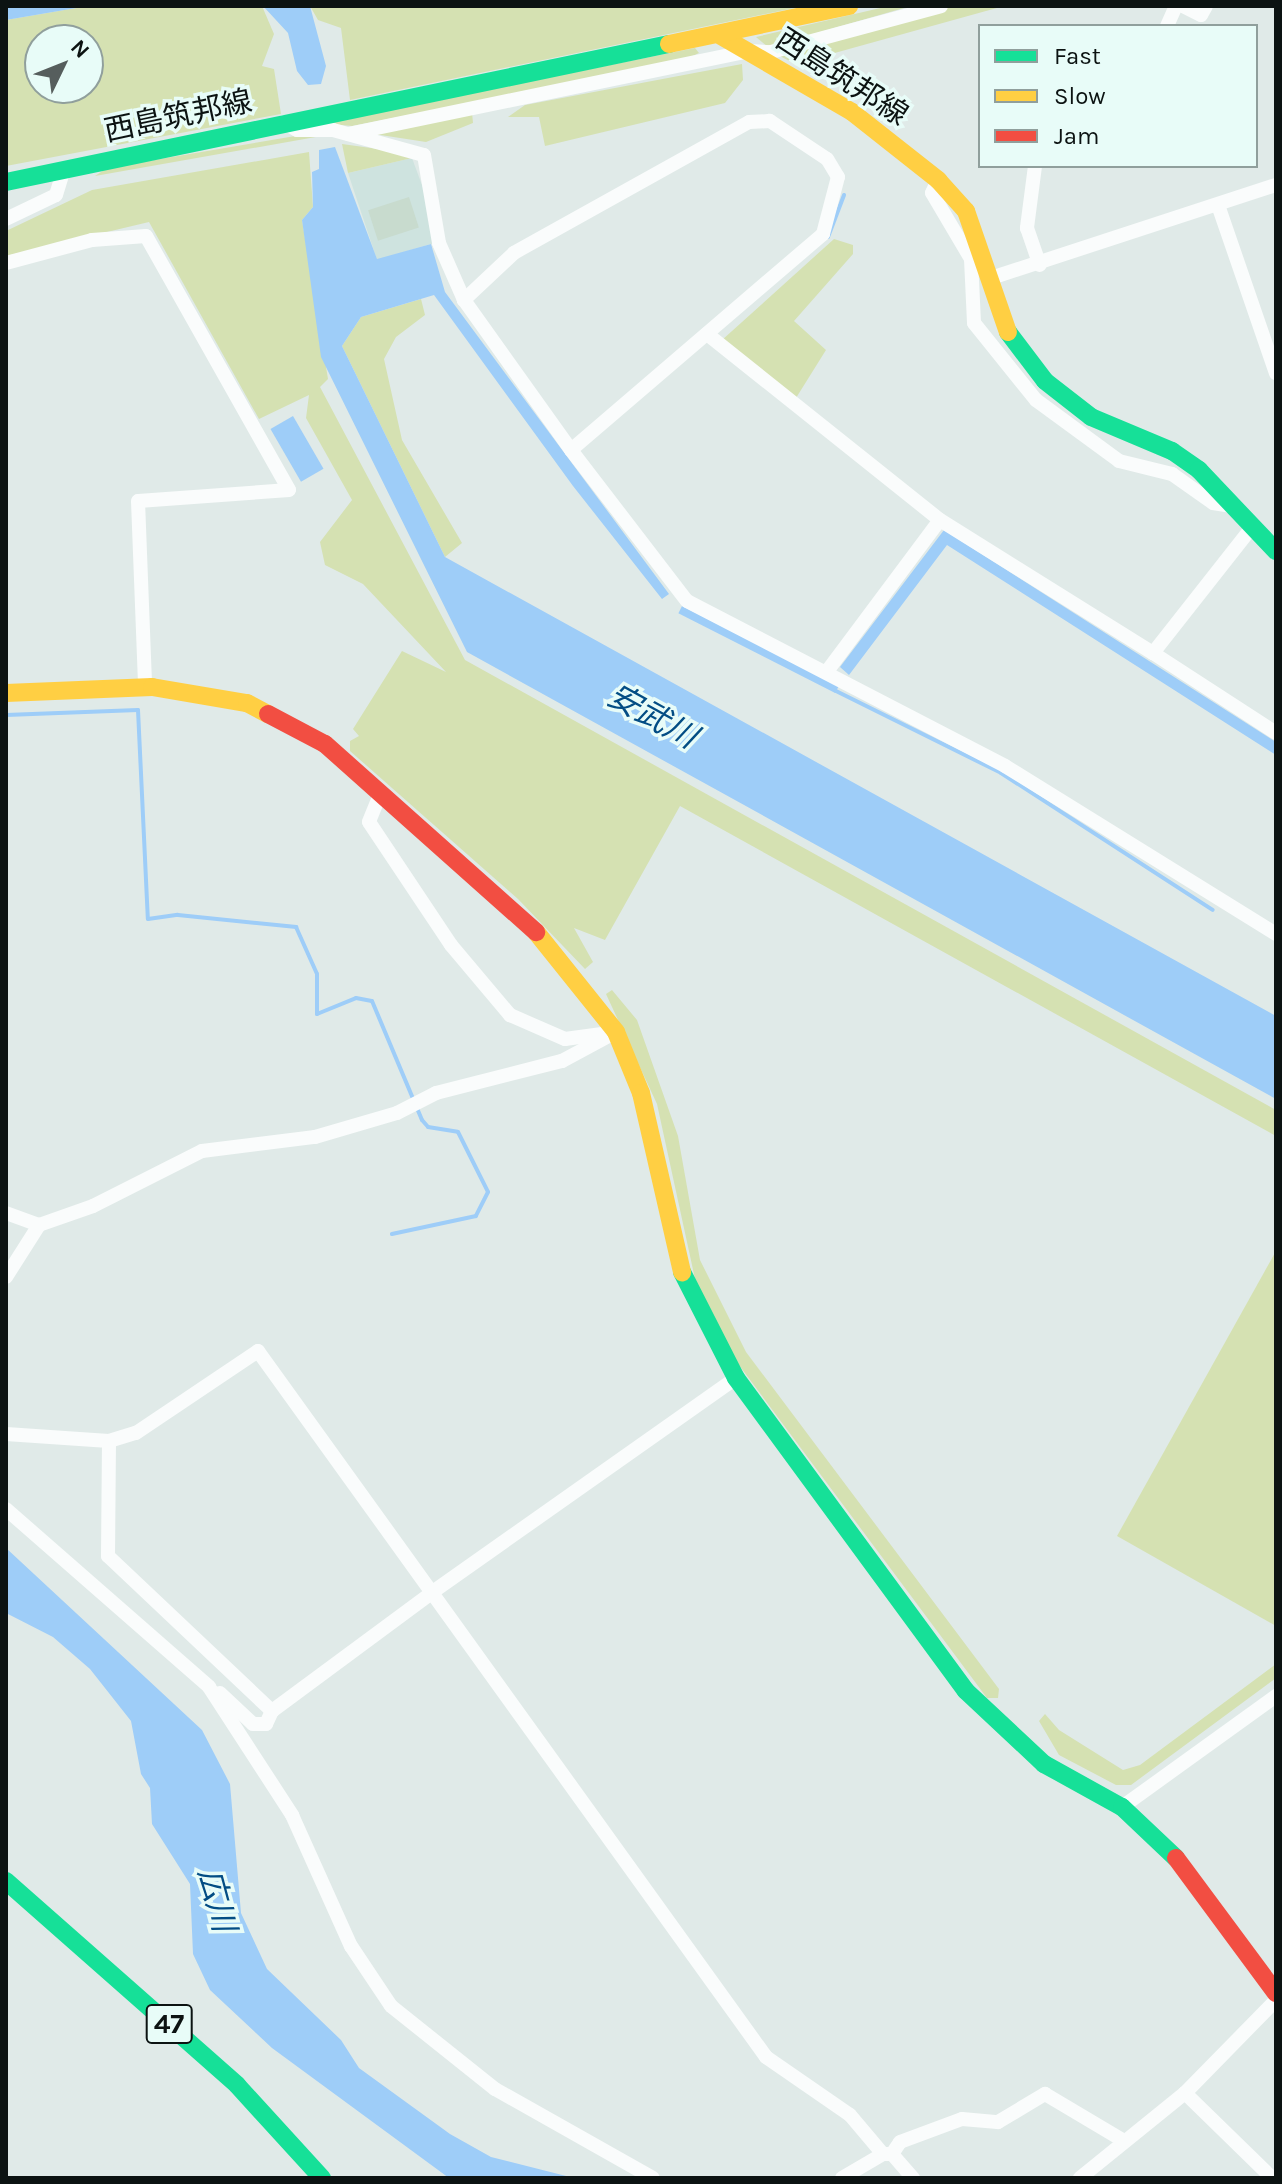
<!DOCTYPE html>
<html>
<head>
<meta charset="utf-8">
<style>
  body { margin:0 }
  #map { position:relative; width:1282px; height:2184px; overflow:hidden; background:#e0eae8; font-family:Karla,"Noto Sans JP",sans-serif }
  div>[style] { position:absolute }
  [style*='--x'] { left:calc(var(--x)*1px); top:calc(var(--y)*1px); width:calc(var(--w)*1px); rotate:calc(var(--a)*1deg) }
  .built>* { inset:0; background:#cee3df }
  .green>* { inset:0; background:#d5e1b2 }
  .water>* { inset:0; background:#9ecdf8; transform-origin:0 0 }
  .stream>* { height:4px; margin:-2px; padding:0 2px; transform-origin:2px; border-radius:2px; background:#9ecdf8 }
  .building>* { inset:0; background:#c8dbce; transform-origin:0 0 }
  .street>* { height:14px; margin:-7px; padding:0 7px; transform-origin:7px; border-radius:7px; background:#fafcfc }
  .fast>* { height:18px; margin:-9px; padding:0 9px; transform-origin:9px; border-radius:9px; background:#16e098 }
  .slow>* { height:18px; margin:-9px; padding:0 9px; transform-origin:9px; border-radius:9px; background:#ffcf43 }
  .jam>* { height:18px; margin:-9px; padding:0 9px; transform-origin:9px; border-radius:9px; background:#f24e42 }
  span { translate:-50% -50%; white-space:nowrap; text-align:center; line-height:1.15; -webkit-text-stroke:7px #e8fcf8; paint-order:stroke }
  .shield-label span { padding:2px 6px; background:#e8fcf8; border:2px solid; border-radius:6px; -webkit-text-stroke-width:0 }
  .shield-label { font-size:28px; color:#0c1312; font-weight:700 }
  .street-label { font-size:30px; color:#0c1312 }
  .water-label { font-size:32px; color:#034d84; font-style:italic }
  .frame { position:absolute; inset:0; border:8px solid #0c1312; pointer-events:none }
  .legend { position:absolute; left:978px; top:24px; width:280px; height:144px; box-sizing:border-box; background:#e8fcf8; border:2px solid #909f9c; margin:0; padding:10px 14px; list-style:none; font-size:24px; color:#0c1312 }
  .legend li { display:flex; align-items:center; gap:16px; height:40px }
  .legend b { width:40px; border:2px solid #909f9c }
  .north { position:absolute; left:24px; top:24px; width:80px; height:80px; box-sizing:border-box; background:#e8fcf8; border:2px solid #909f9c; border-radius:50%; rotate:47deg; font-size:22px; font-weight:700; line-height:32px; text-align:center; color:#0c1312 }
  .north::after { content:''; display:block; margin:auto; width:28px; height:36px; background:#565e5d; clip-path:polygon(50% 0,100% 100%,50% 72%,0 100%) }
</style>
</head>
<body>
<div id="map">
  <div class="built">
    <div style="clip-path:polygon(412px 158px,429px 204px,434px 243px,377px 260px,348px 173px)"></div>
  </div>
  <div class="green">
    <div style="clip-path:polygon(evenodd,88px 6px,262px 6px,274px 34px,262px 66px,274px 69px,281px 114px,6px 166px,6px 20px,88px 6px,40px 40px,88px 40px,88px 88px,40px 88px,40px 40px)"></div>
    <div style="clip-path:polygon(310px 6px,804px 6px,350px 100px,341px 28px,318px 20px)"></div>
    <div style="clip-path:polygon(889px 6px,911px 6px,768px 47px,756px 37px)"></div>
    <div style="clip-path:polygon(955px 6px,1004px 6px,795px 64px,778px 55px)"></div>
    <div style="clip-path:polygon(695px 48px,699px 53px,677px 63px,352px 126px,320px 123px)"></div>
    <div style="clip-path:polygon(742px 64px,743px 80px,725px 103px,545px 146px,539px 117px,508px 117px,525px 105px)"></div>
    <div style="clip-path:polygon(472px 112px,473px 123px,426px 142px,374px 134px)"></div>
    <div style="clip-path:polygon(313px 133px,327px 135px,95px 176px,107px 168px)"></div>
    <div style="clip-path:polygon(342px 144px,400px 152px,412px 158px,348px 173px)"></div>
    <div style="clip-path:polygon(309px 152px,313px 207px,302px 220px,328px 379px,320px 387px,465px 660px,1276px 1110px,1276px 1136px,680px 806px,605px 940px,574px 928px,593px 962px,585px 969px,518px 899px,350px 751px,350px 741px,359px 736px,353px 729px,402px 651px,446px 672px,363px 584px,325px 565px,320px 542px,352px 500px,306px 418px,309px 395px,259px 419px,149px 222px,6px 256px,6px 231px,92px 190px)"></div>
    <div style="clip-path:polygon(834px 239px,853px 245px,853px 254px,794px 321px,826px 350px,796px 398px,722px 340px)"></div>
    <div style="clip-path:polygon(421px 299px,425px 315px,396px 337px,384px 359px,402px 440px,462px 543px,445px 557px,342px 346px,361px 317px)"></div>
    <div style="clip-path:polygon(612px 990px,637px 1020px,678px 1136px,700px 1260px,746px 1352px,999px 1689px,998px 1698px,987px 1698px,736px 1361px,697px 1288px,657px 1104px,606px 994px)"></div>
    <div style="clip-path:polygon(1276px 1251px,1276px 1626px,1117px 1536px)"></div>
    <div style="clip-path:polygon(1276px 1664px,1276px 1678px,1131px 1785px,1116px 1785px,1059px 1755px,1039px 1721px,1045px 1714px,1059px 1730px,1123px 1770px,1140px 1765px)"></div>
  </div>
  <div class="water">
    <div style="clip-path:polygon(6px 6px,88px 6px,6px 20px)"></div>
    <div style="clip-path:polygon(263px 6px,310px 6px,326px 66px,321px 84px,308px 85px,297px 71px,288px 33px)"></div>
    <div style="clip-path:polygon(335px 147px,377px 259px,431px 244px,445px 292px,669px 594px,662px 599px,573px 486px,434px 295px,361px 317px,342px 346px,445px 557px,1276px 1016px,1276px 1099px,467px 652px,321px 357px,302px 220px,313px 207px,312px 172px,319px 169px,319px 150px)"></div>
    <div style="left:293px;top:416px;width:61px;height:26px;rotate:60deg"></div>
    <div style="clip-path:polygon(944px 530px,1276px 742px,1276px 755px,947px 545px,849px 675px,840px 667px)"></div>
    <div style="left:682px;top:606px;width:176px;height:8px;rotate:27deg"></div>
    <div style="clip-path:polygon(6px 1548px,202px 1730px,230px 1784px,241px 1913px,267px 1969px,341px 2040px,359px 2068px,450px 2134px,491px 2157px,574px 2178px,449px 2178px,272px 2048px,210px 1990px,193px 1954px,190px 1884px,152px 1824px,150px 1788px,141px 1774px,131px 1721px,90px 1669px,53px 1637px,6px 1613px)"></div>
  </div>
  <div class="stream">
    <div style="--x:828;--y:237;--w:45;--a:-69.1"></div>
    <div style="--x:836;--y:691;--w:184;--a:26.4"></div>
    <div style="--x:1001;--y:773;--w:252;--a:32.9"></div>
    <div style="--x:6;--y:715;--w:132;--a:-2.2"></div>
    <div style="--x:138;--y:710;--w:209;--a:87.3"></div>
    <div style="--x:148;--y:919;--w:30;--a:-8"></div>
    <div style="--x:178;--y:915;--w:119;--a:5.8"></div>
    <div style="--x:296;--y:927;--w:51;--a:65.9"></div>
    <div style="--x:317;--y:974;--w:40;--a:90"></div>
    <div style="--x:317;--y:1014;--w:42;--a:-22.3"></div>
    <div style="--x:356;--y:998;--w:16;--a:11"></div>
    <div style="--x:372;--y:1001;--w:129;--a:67.2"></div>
    <div style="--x:422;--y:1120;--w:9;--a:49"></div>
    <div style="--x:428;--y:1127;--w:30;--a:9"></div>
    <div style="--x:458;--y:1132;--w:67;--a:63.4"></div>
    <div style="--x:488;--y:1192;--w:27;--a:117"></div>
    <div style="--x:476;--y:1216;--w:86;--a:167.9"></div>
  </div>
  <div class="building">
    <div style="left:409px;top:197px;width:32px;height:43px;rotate:72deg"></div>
  </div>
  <div class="street">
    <div style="--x:1183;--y:6;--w:20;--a:27"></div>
    <div style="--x:1201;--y:15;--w:10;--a:-61"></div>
    <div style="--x:1167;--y:26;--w:22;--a:-66"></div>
    <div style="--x:283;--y:122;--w:16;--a:30"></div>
    <div style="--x:297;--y:130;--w:36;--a:0"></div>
    <div style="--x:333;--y:130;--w:94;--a:15.4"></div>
    <div style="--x:424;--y:155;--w:89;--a:80.3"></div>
    <div style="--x:439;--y:243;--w:62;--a:66.3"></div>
    <div style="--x:348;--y:134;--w:409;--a:-11.7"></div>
    <div style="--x:749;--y:51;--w:22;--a:3"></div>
    <div style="--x:771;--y:52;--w:176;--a:-15.1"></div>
    <div style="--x:1035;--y:166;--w:63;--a:97.4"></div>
    <div style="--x:1027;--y:228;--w:39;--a:71"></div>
    <div style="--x:938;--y:180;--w:14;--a:115"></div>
    <div style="--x:932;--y:193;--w:77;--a:59.4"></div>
    <div style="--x:971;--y:259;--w:64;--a:87.3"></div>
    <div style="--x:974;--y:323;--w:99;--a:51.2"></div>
    <div style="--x:1036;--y:400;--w:103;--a:36.3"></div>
    <div style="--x:1119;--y:461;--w:55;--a:13.8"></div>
    <div style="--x:1172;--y:474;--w:50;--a:35.3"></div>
    <div style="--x:1213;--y:503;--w:19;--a:9"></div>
    <div style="--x:1218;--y:205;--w:178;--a:71"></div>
    <div style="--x:6;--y:219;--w:55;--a:-25.6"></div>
    <div style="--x:56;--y:195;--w:27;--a:-73"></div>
    <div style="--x:6;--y:263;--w:89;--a:-15"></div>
    <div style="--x:92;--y:240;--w:54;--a:-4.2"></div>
    <div style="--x:146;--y:236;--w:291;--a:60.6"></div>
    <div style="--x:289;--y:490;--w:151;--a:175.8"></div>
    <div style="--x:138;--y:501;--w:186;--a:87.8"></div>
    <div style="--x:991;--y:278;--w:300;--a:-18.1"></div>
    <div style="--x:707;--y:334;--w:298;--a:38.6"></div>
    <div style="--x:940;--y:520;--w:251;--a:32"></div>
    <div style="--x:1153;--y:653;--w:160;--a:-51.8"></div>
    <div style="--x:571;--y:450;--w:332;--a:-40.6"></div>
    <div style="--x:823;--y:234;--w:59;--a:-75.3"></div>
    <div style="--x:838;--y:177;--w:21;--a:-121"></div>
    <div style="--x:827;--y:159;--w:69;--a:-146.3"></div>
    <div style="--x:770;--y:121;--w:21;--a:177"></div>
    <div style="--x:749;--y:122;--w:269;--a:150.9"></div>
    <div style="--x:514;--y:253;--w:69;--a:136.8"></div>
    <div style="--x:464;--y:300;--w:184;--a:54.5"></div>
    <div style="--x:571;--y:450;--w:190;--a:52.5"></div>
    <div style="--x:687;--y:601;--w:358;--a:27.4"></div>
    <div style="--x:1005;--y:766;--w:319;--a:31.8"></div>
    <div style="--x:1153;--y:653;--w:147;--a:33"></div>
    <div style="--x:828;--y:670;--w:187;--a:-53.3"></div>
    <div style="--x:381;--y:792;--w:32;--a:112"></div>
    <div style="--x:369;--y:822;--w:148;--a:56.3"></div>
    <div style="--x:451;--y:945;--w:92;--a:49.9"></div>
    <div style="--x:510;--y:1015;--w:60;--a:23.6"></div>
    <div style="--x:565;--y:1039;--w:43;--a:-7.9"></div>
    <div style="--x:6;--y:1213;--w:35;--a:20"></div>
    <div style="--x:39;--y:1225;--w:57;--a:-19.4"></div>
    <div style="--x:93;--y:1206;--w:122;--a:-26.8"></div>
    <div style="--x:202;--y:1151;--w:114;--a:-7.1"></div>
    <div style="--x:315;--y:1137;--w:85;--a:-16.3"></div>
    <div style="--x:397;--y:1113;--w:44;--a:-27.1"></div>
    <div style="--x:436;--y:1093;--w:130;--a:-14.3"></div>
    <div style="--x:562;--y:1061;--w:61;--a:-28.2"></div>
    <div style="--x:6;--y:1277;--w:62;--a:-57.6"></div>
    <div style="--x:6;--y:1434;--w:103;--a:3.9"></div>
    <div style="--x:109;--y:1441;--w:28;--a:-17"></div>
    <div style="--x:136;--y:1433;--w:147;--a:-33.9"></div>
    <div style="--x:258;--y:1351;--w:870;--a:54.26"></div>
    <div style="--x:766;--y:2057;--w:102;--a:34.6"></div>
    <div style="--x:850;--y:2115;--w:51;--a:49.8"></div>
    <div style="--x:109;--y:1441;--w:115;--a:90.5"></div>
    <div style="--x:108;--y:1556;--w:226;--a:43.4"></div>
    <div style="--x:6;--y:1509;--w:270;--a:41.2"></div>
    <div style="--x:209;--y:1687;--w:153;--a:57"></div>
    <div style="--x:292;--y:1815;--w:144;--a:65.8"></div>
    <div style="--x:351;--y:1946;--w:72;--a:56.3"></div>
    <div style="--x:391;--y:2006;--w:133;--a:38.6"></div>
    <div style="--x:495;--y:2089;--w:181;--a:29.4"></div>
    <div style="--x:220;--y:1693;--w:45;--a:43.2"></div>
    <div style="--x:253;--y:1724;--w:13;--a:0"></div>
    <div style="--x:266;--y:1724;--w:14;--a:-65"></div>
    <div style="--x:272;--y:1711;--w:202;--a:-36.5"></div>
    <div style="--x:434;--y:1591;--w:370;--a:-35.2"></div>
    <div style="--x:1122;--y:1807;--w:190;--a:-35.8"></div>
    <div style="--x:1185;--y:2093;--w:122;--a:44.3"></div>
    <div style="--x:892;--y:2154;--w:14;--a:-56"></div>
    <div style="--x:900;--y:2142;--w:66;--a:-20.4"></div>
    <div style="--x:962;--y:2119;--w:36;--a:5"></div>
    <div style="--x:998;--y:2122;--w:55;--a:-30.8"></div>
    <div style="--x:1045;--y:2094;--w:92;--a:30.7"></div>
    <div style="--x:842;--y:2178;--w:48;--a:-30.3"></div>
    <div style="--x:883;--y:2154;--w:9;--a:0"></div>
    <div style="--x:892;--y:2154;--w:32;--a:49"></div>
    <div style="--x:1080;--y:2178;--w:135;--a:-39"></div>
    <div style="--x:1185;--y:2093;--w:130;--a:-45.6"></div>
  </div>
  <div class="fast">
    <div style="--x:6;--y:182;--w:677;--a:-11.76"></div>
    <div style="--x:1008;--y:332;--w:61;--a:52.9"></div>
    <div style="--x:1045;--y:381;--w:58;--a:38"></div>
    <div style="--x:1091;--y:417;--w:88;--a:22.8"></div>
    <div style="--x:1172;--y:451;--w:33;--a:35"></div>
    <div style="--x:1199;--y:470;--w:112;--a:46.5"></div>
    <div style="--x:682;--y:1272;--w:119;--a:63"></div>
    <div style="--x:736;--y:1378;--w:388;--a:53.7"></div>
    <div style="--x:966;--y:1691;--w:107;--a:43.1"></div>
    <div style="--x:1044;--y:1764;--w:89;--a:28.9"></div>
    <div style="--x:1122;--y:1807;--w:74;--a:43.4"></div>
    <div style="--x:6;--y:1881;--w:308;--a:41.4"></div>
    <div style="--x:237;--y:2085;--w:126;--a:47.6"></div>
  </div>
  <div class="slow">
    <div style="--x:721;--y:36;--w:151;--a:30.1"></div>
    <div style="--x:852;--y:112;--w:110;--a:38.3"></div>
    <div style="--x:938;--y:180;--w:42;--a:47.9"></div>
    <div style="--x:966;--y:211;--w:128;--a:70.9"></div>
    <div style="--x:669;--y:44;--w:184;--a:-11.9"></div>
    <div style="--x:6;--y:693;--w:146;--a:-2.4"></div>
    <div style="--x:152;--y:687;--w:96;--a:9.6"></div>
    <div style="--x:247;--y:703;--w:24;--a:28"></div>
    <div style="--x:536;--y:932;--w:128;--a:51.3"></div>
    <div style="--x:616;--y:1032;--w:66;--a:67.7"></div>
    <div style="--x:641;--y:1093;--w:184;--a:77.1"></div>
  </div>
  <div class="jam">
    <div style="--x:268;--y:714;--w:64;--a:27.8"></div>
    <div style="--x:325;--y:744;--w:283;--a:41.7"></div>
    <div style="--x:1176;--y:1858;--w:168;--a:53.5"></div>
  </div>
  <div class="shield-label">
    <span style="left:169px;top:2024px">47</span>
  </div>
  <div class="street-label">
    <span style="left:842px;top:77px;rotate:33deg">西島筑邦線</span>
    <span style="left:178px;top:116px;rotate:-12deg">西島筑邦線</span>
  </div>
  <div class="water-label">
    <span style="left:652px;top:717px;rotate:29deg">安武川</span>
    <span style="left:216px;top:1900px;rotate:75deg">広川</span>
  </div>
  <div class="frame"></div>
  <ul class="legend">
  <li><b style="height:10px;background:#16e098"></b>Fast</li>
  <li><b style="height:10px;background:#ffcf43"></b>Slow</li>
  <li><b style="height:10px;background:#f24e42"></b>Jam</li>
  </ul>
  <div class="north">N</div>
</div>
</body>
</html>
